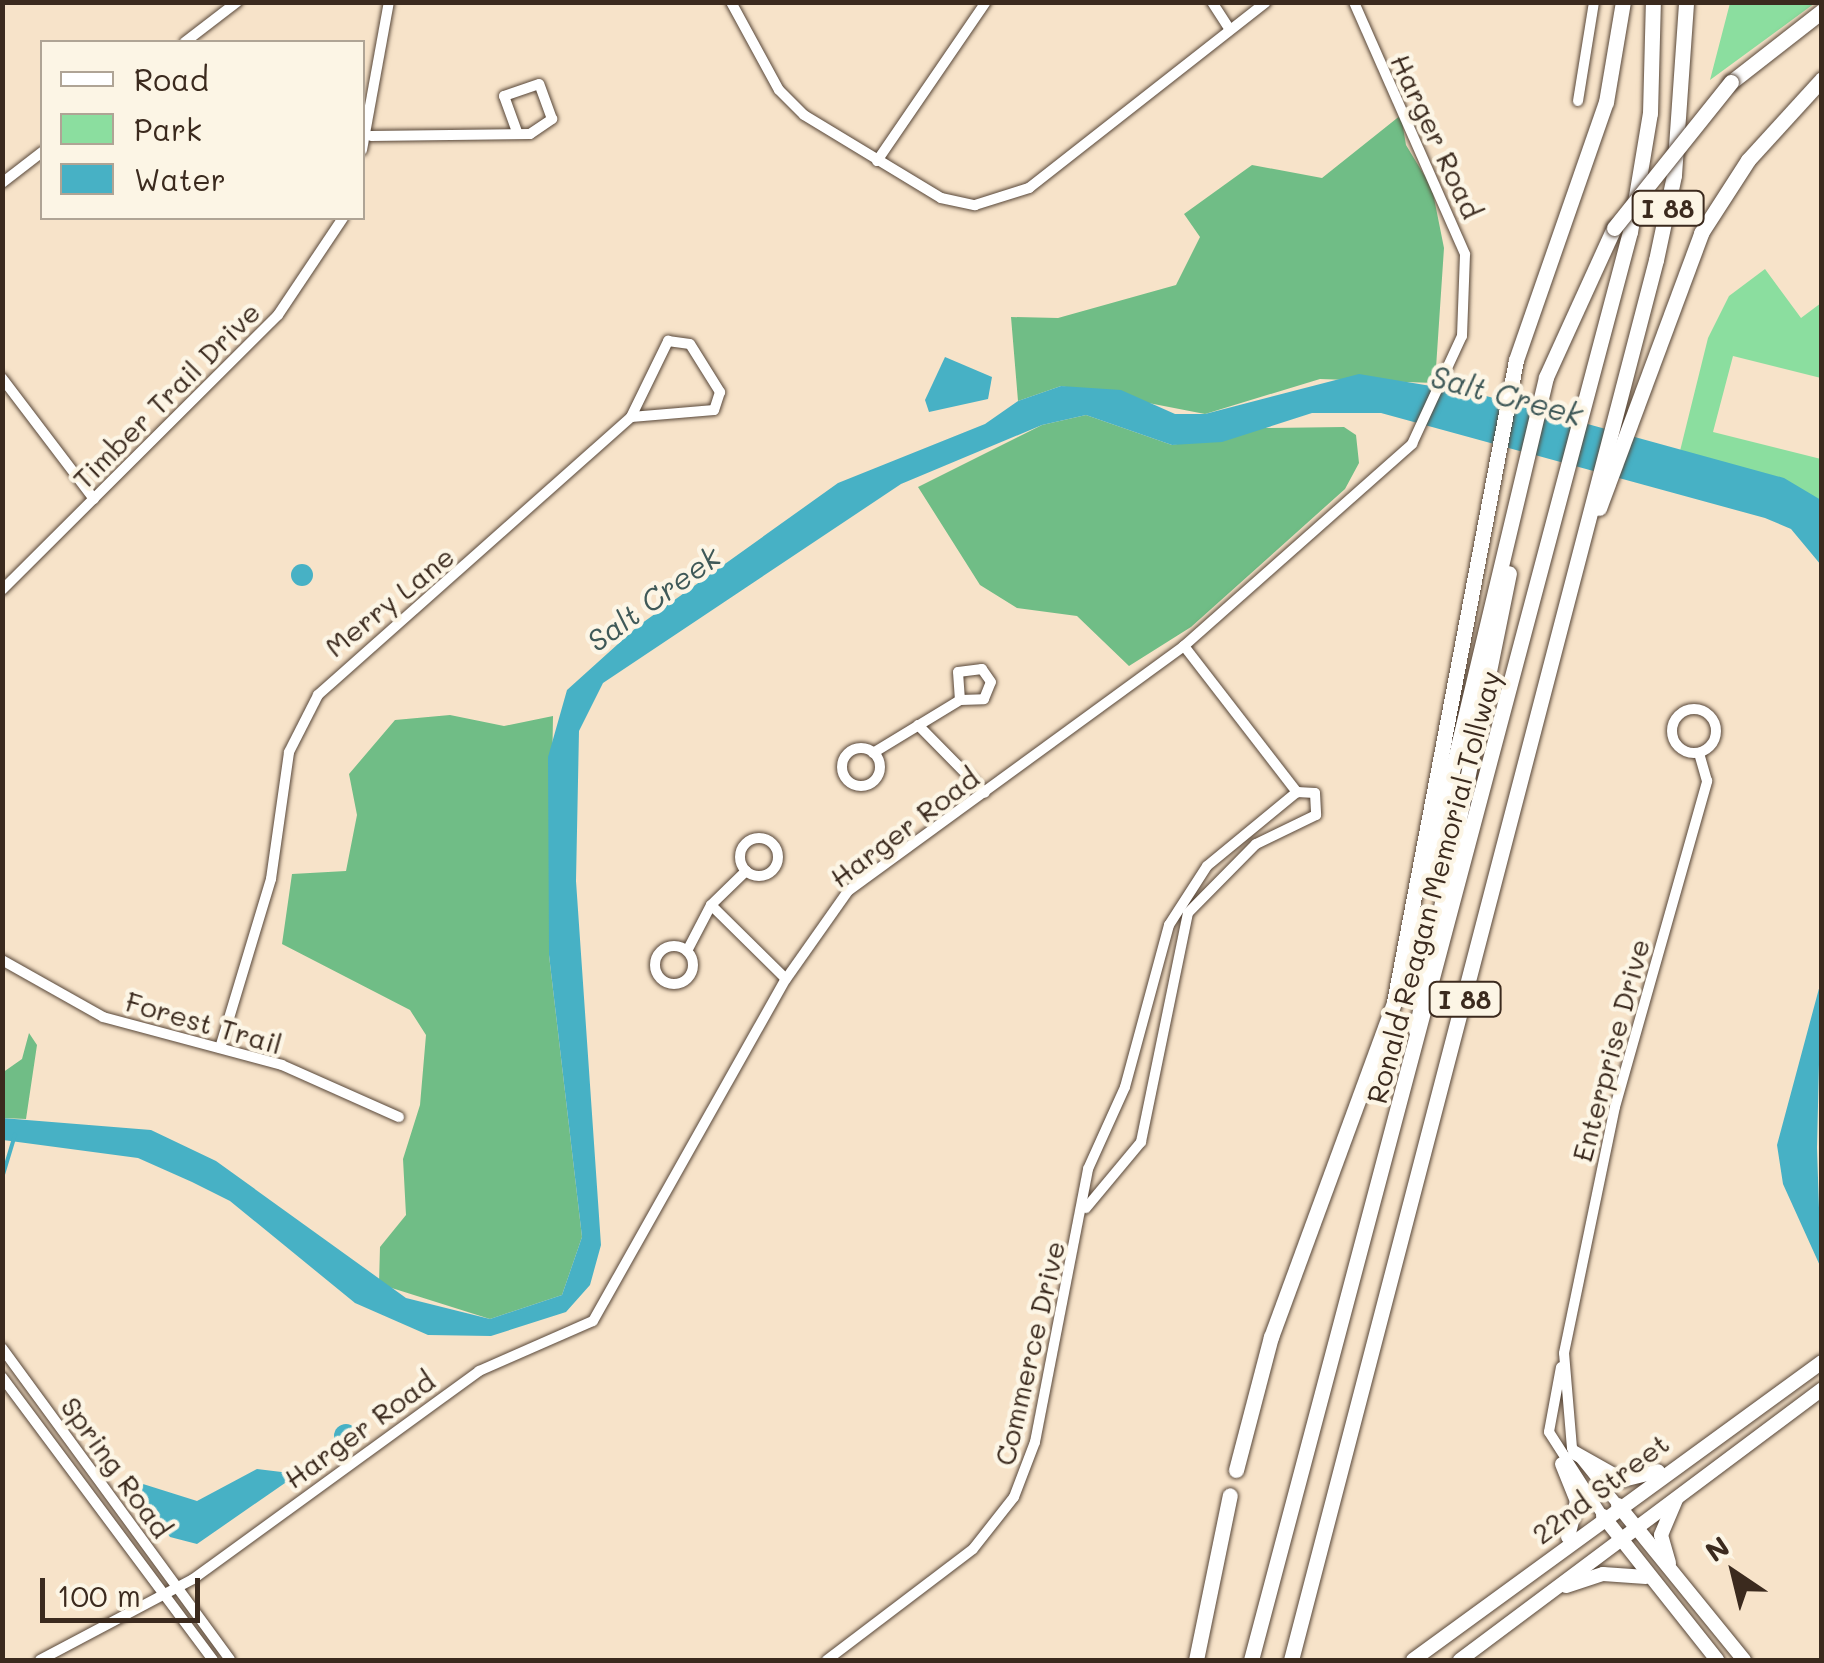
<!DOCTYPE html>
<html>
<head>
<meta charset="utf-8">
<style>
  body { margin:0 }
  #map { position:relative; width:1824px; height:1663px; overflow:hidden; background:#f7e3c9; font-family:Mali,sans-serif }
  div>[style] { position:absolute }
  [style*='--x'] { left:calc(var(--x)*1px); top:calc(var(--y)*1px); width:calc(var(--w)*1px); rotate:calc(var(--a)*1deg) }
  .green>* { inset:0; background:#8bde9f }
  .forest>* { inset:0; background:#70bd86 }
  .water>* { inset:0; background:#47b1c5 }
  .round { border-radius:50% }
  .stream>* { height:4px; margin:-2px; padding:0 2px; transform-origin:2px; border-radius:2px; background:#47b1c5 }
  .roads { filter:drop-shadow(0 0 2px #574638) drop-shadow(0 0 2px #574638) }
  .minor>* { height:10px; margin:-5px; padding:0 5px; transform-origin:5px; border-radius:5px; background:#fff }
  .minor>.ring { margin:-5px; padding:0; box-sizing:content-box; background:none; border:10px solid #fff; border-radius:50% }
  .major>* { height:14px; margin:-7px; padding:0 7px; transform-origin:7px; border-radius:7px; background:#fff }
  .highway>* { height:15px; margin:-7.5px; padding:0 7.5px; transform-origin:7.5px; border-radius:7.5px; background:#fff }
  .bridges { filter:drop-shadow(0 0 2px #574638) drop-shadow(0 0 2px #574638) }
  .highway-bridge>* { height:15px; margin:-7.5px; padding:0 7.5px; transform-origin:7.5px; border-radius:7.5px; background:#fff }
  span { translate:-50% -50%; white-space:nowrap; text-align:center; line-height:1.15; -webkit-text-stroke:9px #fcf5e5; paint-order:stroke }
  .shield-label span { padding:2px 8px; background:#fcf5e5; border:2px solid; border-radius:8px; -webkit-text-stroke-width:0 }
  .shield-label { font-size:25px; color:#3b2a1e; font-weight:700 }
  .street-label { font-size:28px; color:#3b2a1e }
  .water-label { font-size:30px; color:#3f5958; font-style:italic }
  .frame { position:absolute; inset:0; border:5px solid #3b2a1e; pointer-events:none }
  .legend { position:absolute; left:40px; top:40px; width:325px; height:180px; box-sizing:border-box; background:#fcf5e5; border:2px solid #afa495; margin:0; padding:12px 18px; list-style:none; font-size:30px; color:#3b2a1e }
  .legend li { display:flex; align-items:center; gap:20px; height:50px }
  .legend b { width:50px; border:2px solid #afa495 }
  .north { position:absolute; left:1684px; top:1523px; width:100px; height:100px; -webkit-text-stroke:8px #fcf5e5; paint-order:stroke; rotate:325deg; font-size:28px; font-weight:700; line-height:40px; text-align:center; color:#3b2a1e }
  .north::after { content:''; display:block; margin:auto; width:35px; height:45px; background:#3b2a1e; clip-path:polygon(50% 0,100% 100%,50% 72%,0 100%) }
  .scale { position:absolute; left:40px; top:1578px; width:160px; height:45px; box-sizing:border-box; border:5px solid #3b2a1e; border-top:0; padding-left:12px; font-size:30px; line-height:35px; white-space:nowrap; color:#3b2a1e; -webkit-text-stroke:8px #fcf5e5; paint-order:stroke }
</style>
</head>
<body>
<div id="map">
  <div class="green">
    <div style="clip-path:polygon(1730px 3px,1730px 2px,1815px 3px,1710px 80px)"></div>
    <div style="clip-path:polygon(1765px 269px,1801px 318px,1821px 303px,1821px 378px,1733px 356px,1713px 432px,1821px 459px,1821px 500px,1680px 451px,1708px 338px,1729px 296px)"></div>
  </div>
  <div class="forest">
    <div style="clip-path:polygon(1401px 115px,1406px 145px,1432px 188px,1444px 248px,1435px 383px,1320px 379px,1205px 414px,1061px 386px,1018px 401px,1011px 317px,1058px 318px,1176px 285px,1200px 237px,1184px 214px,1252px 165px,1322px 178px)"></div>
    <div style="clip-path:polygon(1086px 415px,1172px 445px,1263px 428px,1344px 427px,1356px 435px,1359px 463px,1345px 489px,1191px 627px,1129px 666px,1077px 616px,1017px 608px,980px 585px,918px 487px,1042px 425px)"></div>
    <div style="clip-path:polygon(450px 715px,504px 726px,553px 716px,549px 955px,582px 1237px,562px 1295px,490px 1319px,379px 1284px,380px 1247px,406px 1215px,403px 1159px,420px 1105px,426px 1035px,410px 1010px,282px 944px,292px 874px,346px 871px,357px 815px,349px 774px,395px 720px)"></div>
    <div style="clip-path:polygon(29px 1033px,37px 1045px,26px 1119px,3px 1118px,2px 1073px,22px 1059px)"></div>
  </div>
  <div class="water">
    <div style="clip-path:polygon(945px 357px,992px 377px,988px 399px,929px 412px,925px 400px)"></div>
    <div style="clip-path:polygon(1359px 374px,1479px 394px,1784px 478px,1821px 500px,1821px 565px,1791px 529px,1765px 518px,1381px 413px,1312px 413px,1222px 442px,1172px 445px,1086px 415px,1042px 425px,901px 484px,603px 683px,579px 731px,576px 881px,601px 1245px,590px 1285px,566px 1312px,491px 1336px,428px 1335px,355px 1303px,230px 1201px,192px 1182px,138px 1158px,3px 1140px,2px 1118px,151px 1130px,216px 1161px,406px 1298px,490px 1319px,562px 1295px,582px 1237px,549px 955px,548px 757px,567px 690px,638px 626px,838px 483px,985px 424px,1018px 401px,1061px 386px,1121px 390px,1175px 414px,1205px 414px)"></div>
    <div class="round" style="left:291px;top:564px;width:22px;height:22px"></div>
    <div style="clip-path:polygon(1821px 981px,1817px 1148px,1821px 1268px,1783px 1184px,1777px 1145px)"></div>
    <div class="round" style="left:334px;top:1424px;width:24px;height:24px"></div>
    <div style="clip-path:polygon(257px 1469px,298px 1474px,197px 1544px,170px 1537px,141px 1497px,143px 1484px,197px 1501px)"></div>
  </div>
  <div class="stream">
    <div style="--x:2;--y:1178;--w:45;--a:-73.2"></div>
  </div>
  <div class="roads">
    <div class="minor">
      <div style="--x:731;--y:2;--w:100;--a:61.4"></div>
      <div style="--x:779;--y:90;--w:35;--a:45"></div>
      <div style="--x:804;--y:115;--w:160;--a:31.2"></div>
      <div style="--x:941;--y:198;--w:35;--a:12"></div>
      <div style="--x:975;--y:205;--w:57;--a:-17.5"></div>
      <div style="--x:1029;--y:188;--w:301;--a:-38.1"></div>
      <div style="--x:1212;--y:2;--w:30;--a:57"></div>
      <div style="--x:185;--y:42;--w:66;--a:-37.6"></div>
      <div style="--x:1578;--y:101;--w:100;--a:-80.8"></div>
      <div style="--x:371;--y:136;--w:159;--a:-0.7"></div>
      <div style="--x:530;--y:134;--w:27;--a:-34"></div>
      <div style="--x:552;--y:119;--w:37;--a:-110"></div>
      <div style="--x:539;--y:84;--w:37;--a:161"></div>
      <div style="--x:504;--y:96;--w:38;--a:70"></div>
      <div style="--x:362;--y:150;--w:150;--a:-79.7"></div>
      <div style="--x:877;--y:161;--w:193;--a:-55.6"></div>
      <div style="--x:2;--y:183;--w:51;--a:-37.8"></div>
      <div style="--x:2;--y:378;--w:152;--a:52.8"></div>
      <div style="--x:2;--y:590;--w:390;--a:-44.9"></div>
      <div style="--x:278;--y:315;--w:117;--a:-56.2"></div>
      <div style="--x:1184;--y:646;--w:185;--a:52.3"></div>
      <div class="ring" style="left:1672px;top:709px;width:34px;height:34px"></div>
      <div style="--x:918;--y:725;--w:95;--a:45.4"></div>
      <div class="ring" style="left:842px;top:748px;width:28px;height:28px"></div>
      <div style="--x:873;--y:753;--w:102;--a:-31.3"></div>
      <div style="--x:960;--y:700;--w:24;--a:-2"></div>
      <div style="--x:984;--y:699;--w:18;--a:-68"></div>
      <div style="--x:991;--y:682;--w:16;--a:-125"></div>
      <div style="--x:982;--y:669;--w:24;--a:173"></div>
      <div style="--x:958;--y:672;--w:28;--a:86"></div>
      <div class="ring" style="left:740px;top:838px;width:28px;height:28px"></div>
      <div style="--x:711;--y:905;--w:105;--a:44.6"></div>
      <div class="ring" style="left:655px;top:946px;width:28px;height:28px"></div>
      <div style="--x:687;--y:951;--w:52;--a:-62.4"></div>
      <div style="--x:711;--y:905;--w:49;--a:-44.2"></div>
      <div style="--x:2;--y:960;--w:116;--a:29.4"></div>
      <div style="--x:103;--y:1017;--w:185;--a:15"></div>
      <div style="--x:282;--y:1065;--w:128;--a:24"></div>
      <div style="--x:220;--y:1048;--w:177;--a:-73.2"></div>
      <div style="--x:271;--y:879;--w:128;--a:-81.9"></div>
      <div style="--x:289;--y:752;--w:64;--a:-63"></div>
      <div style="--x:318;--y:695;--w:419;--a:-41.6"></div>
      <div style="--x:631;--y:417;--w:85;--a:-64"></div>
      <div style="--x:668;--y:341;--w:22;--a:8"></div>
      <div style="--x:690;--y:344;--w:57;--a:58"></div>
      <div style="--x:720;--y:392;--w:19;--a:108"></div>
      <div style="--x:714;--y:410;--w:83;--a:175.2"></div>
      <div style="--x:2;--y:1348;--w:386;--a:53.8"></div>
      <div style="--x:1561;--y:1367;--w:66;--a:100.5"></div>
      <div style="--x:1549;--y:1432;--w:100;--a:57.3"></div>
      <div style="--x:2;--y:1377;--w:353;--a:53.3"></div>
      <div style="--x:1618;--y:1505;--w:73;--a:-128.9"></div>
      <div style="--x:1572;--y:1448;--w:95;--a:-94.8"></div>
      <div style="--x:1564;--y:1353;--w:251;--a:-78.3"></div>
      <div style="--x:1615;--y:1107;--w:339;--a:-74.2"></div>
      <div style="--x:1707;--y:781;--w:29;--a:-106"></div>
      <div style="--x:40;--y:1660;--w:173;--a:-27.9"></div>
      <div style="--x:193;--y:1579;--w:354;--a:-36"></div>
      <div style="--x:479;--y:1371;--w:124;--a:-23.7"></div>
      <div style="--x:593;--y:1321;--w:393;--a:-60.6"></div>
      <div style="--x:786;--y:979;--w:108;--a:-54.8"></div>
      <div style="--x:848;--y:891;--w:416;--a:-36.1"></div>
      <div style="--x:1184;--y:646;--w:305;--a:-41.5"></div>
      <div style="--x:1412;--y:444;--w:119;--a:-65.2"></div>
      <div style="--x:1462;--y:336;--w:82;--a:-87.9"></div>
      <div style="--x:1465;--y:254;--w:275;--a:-113.8"></div>
      <div style="--x:827;--y:1660;--w:183;--a:-37.2"></div>
      <div style="--x:973;--y:1549;--w:66;--a:-51.7"></div>
      <div style="--x:1014;--y:1497;--w:59;--a:-69.1"></div>
      <div style="--x:1035;--y:1442;--w:278;--a:-79"></div>
      <div style="--x:1088;--y:1169;--w:90;--a:-65.7"></div>
      <div style="--x:1125;--y:1087;--w:168;--a:-74.8"></div>
      <div style="--x:1169;--y:925;--w:70;--a:-57.2"></div>
      <div style="--x:1207;--y:866;--w:117;--a:-39.4"></div>
      <div style="--x:1297;--y:792;--w:18;--a:3"></div>
      <div style="--x:1315;--y:793;--w:22;--a:87"></div>
      <div style="--x:1316;--y:815;--w:67;--a:154.2"></div>
      <div style="--x:1256;--y:844;--w:97;--a:134.6"></div>
      <div style="--x:1188;--y:913;--w:234;--a:101.6"></div>
      <div style="--x:1141;--y:1142;--w:86;--a:129.8"></div>
    </div>
    <div class="major">
      <div style="--x:1575;--y:1453;--w:55;--a:29.4"></div>
      <div style="--x:1623;--y:1480;--w:36;--a:-14"></div>
      <div style="--x:1562;--y:1464;--w:40;--a:68"></div>
      <div style="--x:1577;--y:1501;--w:37;--a:104"></div>
      <div style="--x:1618;--y:1505;--w:200;--a:50.9"></div>
      <div style="--x:1603;--y:1516;--w:184;--a:51.6"></div>
      <div style="--x:1669;--y:1563;--w:29;--a:-106"></div>
      <div style="--x:1661;--y:1535;--w:39;--a:-67"></div>
      <div style="--x:1566;--y:1586;--w:39;--a:-18"></div>
      <div style="--x:1603;--y:1574;--w:43;--a:4"></div>
      <div style="--x:1413;--y:1660;--w:506;--a:-36.08"></div>
      <div style="--x:1460;--y:1660;--w:452;--a:-36.8"></div>
    </div>
    <div class="highway">
      <div style="--x:1731;--y:82;--w:115;--a:-38"></div>
      <div style="--x:1599;--y:508;--w:293;--a:-69.6"></div>
      <div style="--x:1701;--y:233;--w:87;--a:-57.2"></div>
      <div style="--x:1748;--y:160;--w:110;--a:-47.6"></div>
      <div style="--x:1425;--y:885;--w:522;--a:-76.6"></div>
      <div style="--x:1546;--y:377;--w:164;--a:-65.5"></div>
      <div style="--x:1416;--y:1030;--w:466;--a:-78.5"></div>
      <div style="--x:1236;--y:1470;--w:138;--a:-75.3"></div>
      <div style="--x:1271;--y:1337;--w:357;--a:-69.8"></div>
      <div style="--x:1394;--y:1002;--w:653;--a:-79.24"></div>
      <div style="--x:1516;--y:360;--w:273;--a:-70.8"></div>
      <div style="--x:1606;--y:102;--w:101;--a:-80.4"></div>
      <div style="--x:1196;--y:1660;--w:168;--a:-78.4"></div>
      <div style="--x:1251;--y:1660;--w:1477;--a:-75.14"></div>
      <div style="--x:1630;--y:232;--w:121;--a:-80.5"></div>
      <div style="--x:1650;--y:113;--w:111;--a:-88.5"></div>
      <div style="--x:1291;--y:1660;--w:1447;--a:-75.39"></div>
      <div style="--x:1656;--y:260;--w:87;--a:-78"></div>
      <div style="--x:1674;--y:175;--w:173;--a:-86"></div>
    </div>
  </div>
  <div class="bridges">
    <div class="highway-bridge">
      <div style="--x:1614;--y:228;--w:187;--a:-51.3"></div>
    </div>
  </div>
  <div class="shield-label">
    <span style="left:1668px;top:208px">I 88</span>
    <span style="left:1465px;top:999px">I 88</span>
  </div>
  <div class="street-label">
    <span style="left:1437px;top:136px;rotate:65deg">Harger Road</span>
    <span style="left:166px;top:395px;rotate:-45deg">Timber Trail Drive</span>
    <span style="left:389px;top:601px;rotate:-39deg">Merry Lane</span>
    <span style="left:904px;top:827px;rotate:-37deg">Harger Road</span>
    <span style="left:1433px;top:887px;rotate:-75deg">Ronald Reagan Memorial Tollway</span>
    <span style="left:204px;top:1022px;rotate:16deg">Forest Trail</span>
    <span style="left:1610px;top:1050px;rotate:-75deg">Enterprise Drive</span>
    <span style="left:1029px;top:1353px;rotate:-77deg">Commerce Drive</span>
    <span style="left:359px;top:1429px;rotate:-36deg">Harger Road</span>
    <span style="left:117px;top:1467px;rotate:54deg">Spring Road</span>
    <span style="left:1600px;top:1488px;rotate:-37deg">22nd Street</span>
  </div>
  <div class="water-label">
    <span style="left:1507px;top:395px;rotate:15deg">Salt Creek</span>
    <span style="left:653px;top:598px;rotate:-36deg">Salt Creek</span>
  </div>
  <div class="frame"></div>
  <ul class="legend">
  <li><b style="height:12px;background:#fff"></b>Road</li>
  <li><b style="height:28px;background:#8bde9f"></b>Park</li>
  <li><b style="height:28px;background:#47b1c5"></b>Water</li>
  </ul>
  <div class="north">N</div>
  <div class="scale">100 m</div>
</div>
</body>
</html>
